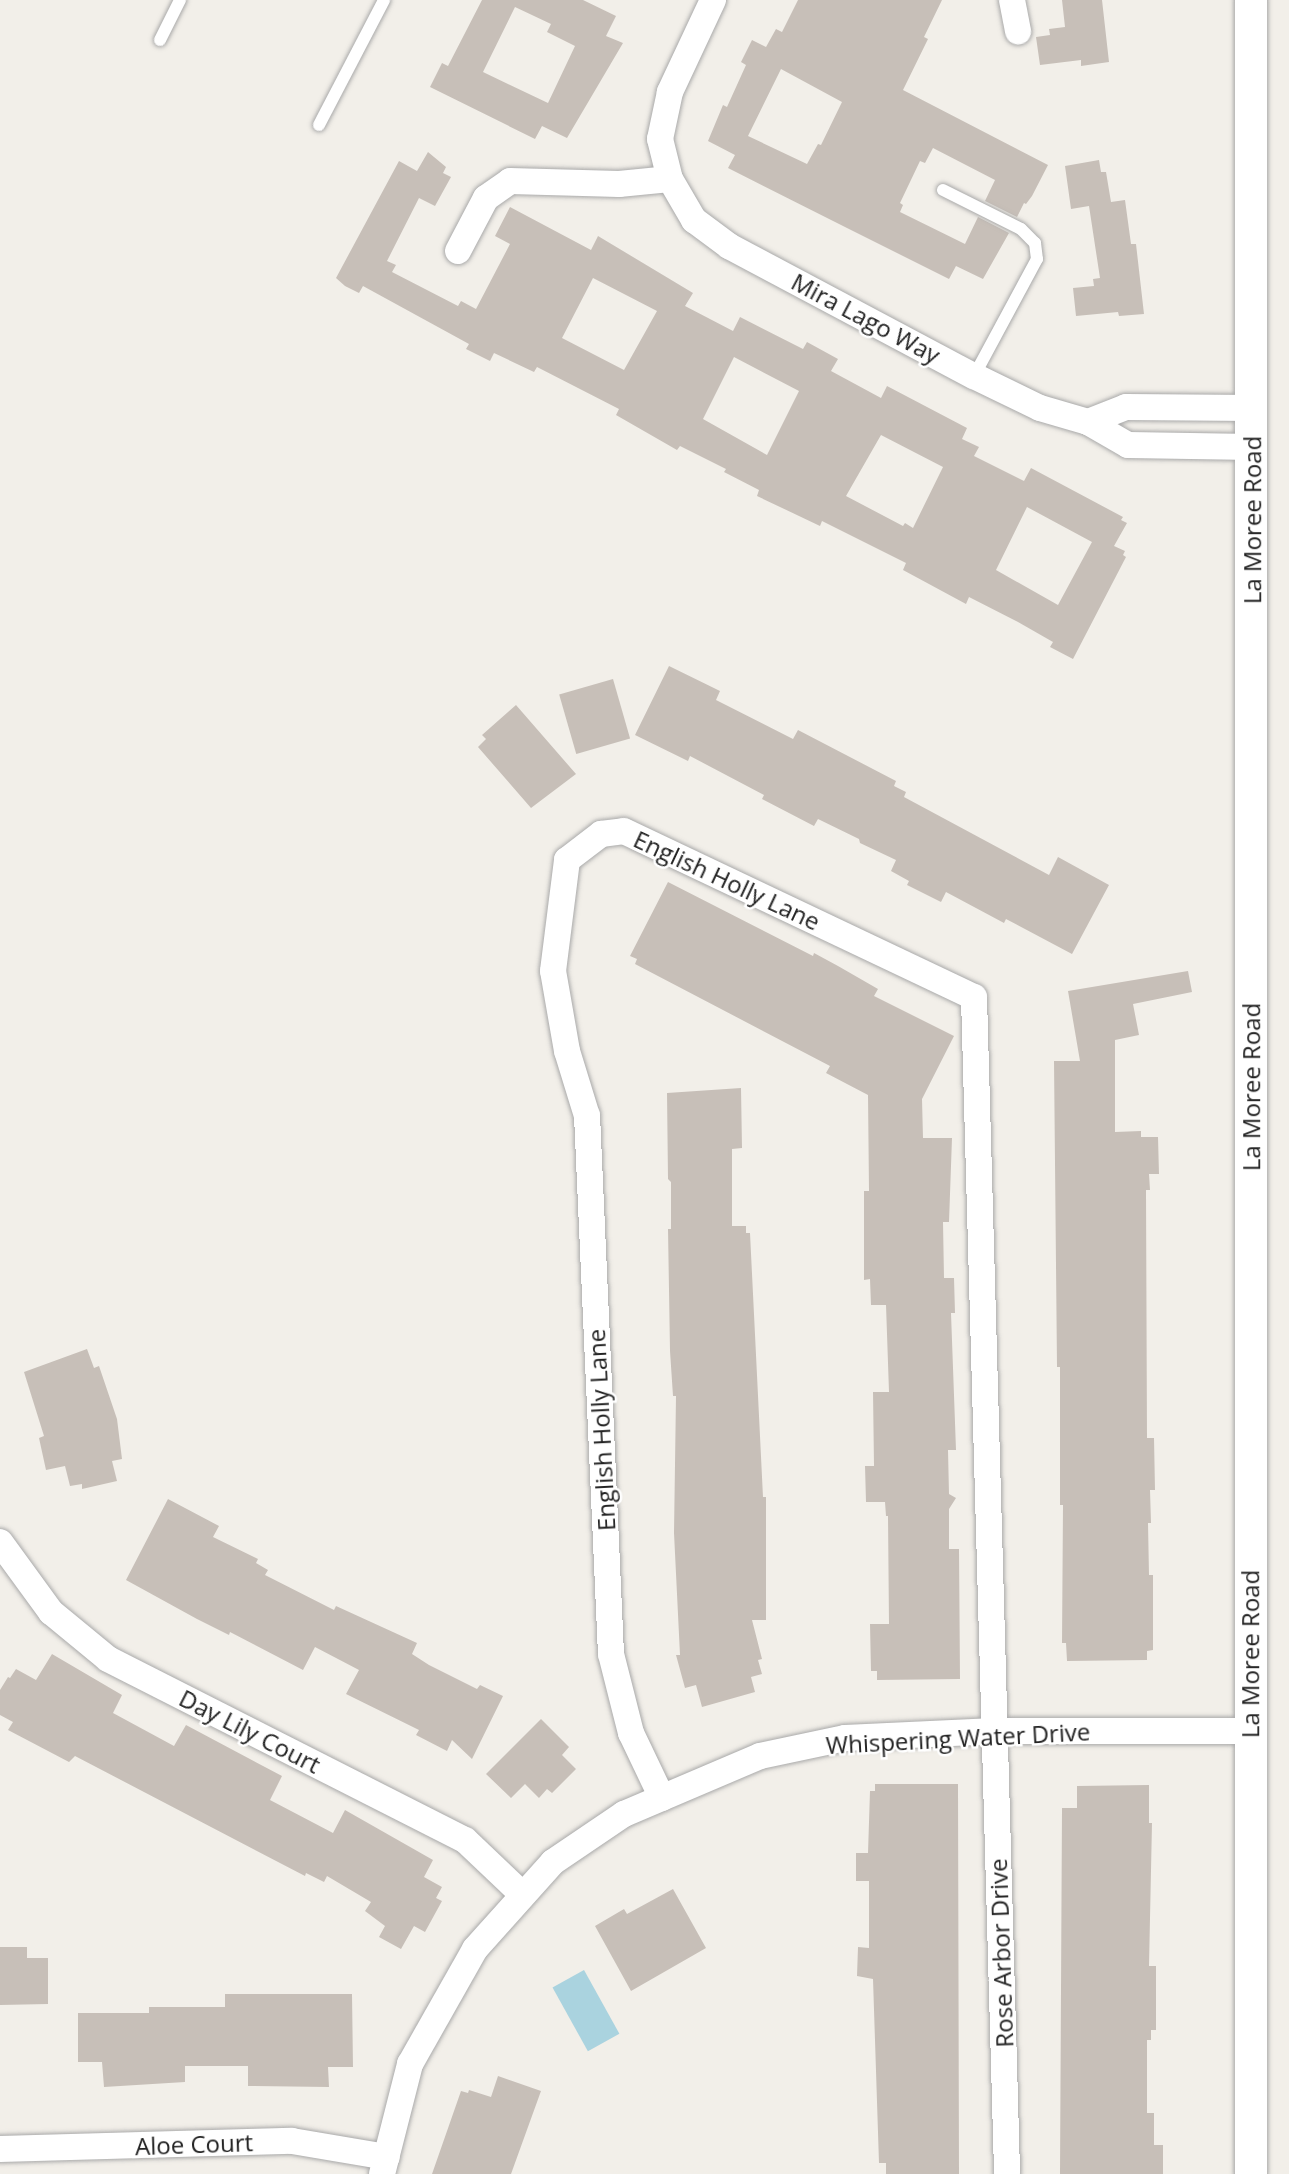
<!DOCTYPE html>
<html>
<head>
<meta charset="utf-8">
<style>
  body { margin:0 }
  #map { position:relative; width:1289px; height:2174px; overflow:hidden; background:#f2efe9; font-family:"Open Sans",sans-serif }
  div>[style] { position:absolute }
  [style*='--x'] { left:calc(var(--x)*1px); top:calc(var(--y)*1px); width:calc(var(--w)*1px); rotate:calc(var(--a)*1deg) }
  .water>* { inset:0; background:#aad3df; transform-origin:0 0 }
  .building>* { inset:0; background:#c7bfb8; transform-origin:0 0 }
  .roads { filter:drop-shadow(0 0 2px #a9a9a9) drop-shadow(0 0 2px #a9a9a9) }
  .service>* { height:12px; margin:-6px; padding:0 6px; transform-origin:6px; border-radius:6px; background:#fff }
  .minor>* { height:26px; margin:-13px; padding:0 13px; transform-origin:13px; border-radius:13px; background:#fff }
  .tertiary>* { height:32px; margin:-16px; padding:0 16px; transform-origin:16px; border-radius:16px; background:#fff }
  span { translate:-50% -50%; white-space:nowrap; text-align:center; line-height:1.15; -webkit-text-stroke:5px #fff; paint-order:stroke }
  .street-label { font-size:24px; color:#222 }
</style>
</head>
<body>
<div id="map">
  <div class="water">
    <div style="left:584px;top:1970px;width:73px;height:36px;rotate:61deg"></div>
  </div>
  <div class="building">
    <div style="clip-path:polygon(evenodd,482px 0,583px 0,616px 16px,606px 36px,623px 43px,567px 138px,542px 126px,535px 139px,430px 87px,442px 63px,448px 66px,482px 0,515px 7px,551px 24px,547px 32px,575px 46px,548px 103px,483px 72px,515px 7px)"></div>
    <div style="clip-path:polygon(evenodd,798px 0,942px 0,924px 37px,928px 39px,903px 90px,1048px 165px,1032px 196px,1026px 204px,1024px 203px,1017px 217px,985px 201px,995px 180px,933px 148px,925px 163px,920px 161px,900px 203px,903px 205px,900px 212px,965px 244px,978px 217px,1009px 233px,983px 279px,956px 266px,949px 279px,847px 228px,728px 168px,735px 155px,708px 141px,723px 105px,727px 107px,746px 65px,741px 62px,752px 40px,766px 47px,776px 29px,782px 32px,798px 0,781px 69px,842px 102px,821px 145px,818px 144px,807px 164px,748px 136px,781px 69px)"></div>
    <div style="clip-path:polygon(1062px 0,1102px 0,1109px 62px,1081px 66px,1081px 60px,1040px 65px,1036px 37px,1050px 35px,1049px 29px,1065px 27px)"></div>
    <div style="clip-path:polygon(evenodd,428px 152px,446px 167px,443px 173px,451px 177px,435px 206px,419px 198px,387px 261px,396px 265px,392px 272px,458px 306px,461px 301px,476px 309px,510px 244px,495px 236px,510px 207px,591px 250px,598px 236px,693px 293px,685px 306px,733px 331px,740px 317px,803px 349px,807px 342px,838px 359px,831px 371px,881px 398px,887px 386px,967px 428px,962px 439px,979px 447px,974px 456px,1024px 481px,1031px 468px,1123px 517px,1121px 520px,1127px 523px,1114px 546px,1125px 551px,1123px 555px,1126px 557px,1073px 659px,1050px 647px,1053px 642px,1018px 622px,969px 597px,966px 604px,903px 570px,906px 563px,822px 521px,820px 526px,757px 496px,759px 490px,724px 472px,726px 469px,680px 446px,677px 450px,616px 415px,619px 409px,537px 367px,534px 372px,494px 353px,490px 361px,466px 349px,469px 344px,363px 286px,359px 293px,345px 286px,336px 278px,399px 161px,417px 171px,428px 152px,593px 278px,657px 311px,624px 370px,562px 338px,593px 278px,428px 152px,734px 357px,799px 391px,767px 455px,703px 419px,734px 357px,428px 152px,881px 435px,943px 467px,913px 528px,905px 523px,903px 526px,846px 496px,881px 435px,428px 152px,1027px 507px,1092px 542px,1058px 605px,996px 570px,1027px 507px)"></div>
    <div style="clip-path:polygon(1099px 160px,1101px 172px,1106px 172px,1111px 202px,1125px 200px,1131px 244px,1136px 244px,1144px 314px,1119px 316px,1118px 312px,1076px 316px,1073px 288px,1094px 286px,1093px 279px,1100px 278px,1089px 206px,1071px 209px,1065px 166px)"></div>
    <div style="clip-path:polygon(669px 666px,720px 691px,716px 700px,793px 739px,798px 730px,896px 781px,894px 786px,906px 792px,904px 797px,1049px 875px,1058px 857px,1109px 885px,1072px 954px,1006px 919px,1004px 923px,946px 892px,941px 902px,907px 885px,909px 881px,891px 871px,896px 860px,860px 843px,859px 839px,818px 819px,814px 826px,762px 799px,764px 795px,690px 756px,688px 761px,635px 735px)"></div>
    <div style="left:613px;top:679px;width:62px;height:56px;rotate:74deg"></div>
    <div style="clip-path:polygon(516px 705px,576px 774px,531px 808px,478px 747px,486px 739px,482px 735px)"></div>
    <div style="clip-path:polygon(668px 882px,813px 956px,814px 953px,838px 966px,878px 989px,874px 996px,954px 1036px,922px 1099px,923px 1138px,952px 1138px,949px 1222px,943px 1222px,944px 1278px,954px 1278px,955px 1313px,951px 1313px,956px 1450px,948px 1450px,949px 1494px,956px 1498px,949px 1509px,949px 1549px,959px 1549px,960px 1679px,877px 1680px,877px 1671px,871px 1671px,870px 1624px,889px 1624px,888px 1516px,886px 1516px,885px 1502px,866px 1502px,865px 1466px,874px 1466px,873px 1392px,889px 1392px,886px 1305px,871px 1305px,870px 1279px,864px 1280px,864px 1191px,869px 1191px,868px 1095px,826px 1073px,830px 1066px,635px 964px,637px 959px,630px 956px)"></div>
    <div style="clip-path:polygon(1188px 971px,1192px 992px,1133px 1004px,1139px 1035px,1115px 1040px,1115px 1132px,1141px 1131px,1141px 1137px,1158px 1137px,1159px 1174px,1149px 1174px,1150px 1190px,1146px 1190px,1147px 1438px,1154px 1438px,1155px 1490px,1150px 1490px,1151px 1523px,1148px 1523px,1149px 1575px,1153px 1575px,1153px 1650px,1147px 1651px,1147px 1660px,1067px 1661px,1066px 1643px,1062px 1643px,1063px 1505px,1060px 1505px,1060px 1367px,1057px 1367px,1054px 1061px,1080px 1061px,1068px 991px)"></div>
    <div style="clip-path:polygon(741px 1088px,742px 1148px,732px 1149px,732px 1226px,746px 1226px,746px 1233px,750px 1233px,763px 1497px,766px 1497px,766px 1620px,752px 1620px,762px 1659px,758px 1660px,762px 1674px,751px 1677px,755px 1692px,702px 1707px,696px 1685px,685px 1688px,676px 1655px,680px 1655px,674px 1533px,676px 1396px,673px 1396px,670px 1351px,668px 1229px,671px 1229px,671px 1182px,668px 1179px,667px 1093px)"></div>
    <div style="clip-path:polygon(87px 1349px,94px 1368px,99px 1366px,117px 1419px,122px 1459px,112px 1461px,117px 1481px,82px 1489px,82px 1484px,70px 1486px,65px 1466px,46px 1470px,39px 1438px,44px 1436px,24px 1372px)"></div>
    <div style="clip-path:polygon(168px 1499px,219px 1526px,213px 1537px,258px 1559px,256px 1563px,268px 1570px,265px 1575px,334px 1610px,336px 1606px,417px 1643px,412px 1654px,429px 1665px,477px 1689px,480px 1685px,503px 1696px,472px 1759px,452px 1740px,447px 1751px,416px 1735px,419px 1730px,346px 1694px,359px 1670px,315px 1647px,303px 1670px,230px 1632px,229px 1635px,197px 1619px,126px 1580px)"></div>
    <div style="clip-path:polygon(52px 1654px,122px 1695px,113px 1713px,174px 1746px,186px 1725px,282px 1776px,270px 1800px,333px 1833px,345px 1810px,433px 1860px,424px 1877px,442px 1887px,436px 1898px,442px 1901px,425px 1932px,414px 1926px,401px 1949px,379px 1937px,385px 1926px,365px 1911px,371px 1902px,327px 1876px,324px 1882px,306px 1873px,305px 1876px,75px 1756px,69px 1762px,8px 1730px,13px 1722px,0 1715px,0 1690px,8px 1677px,10px 1678px,16px 1669px,36px 1680px)"></div>
    <div style="clip-path:polygon(541px 1719px,569px 1747px,562px 1755px,576px 1769px,552px 1793px,547px 1789px,539px 1798px,525px 1784px,511px 1798px,486px 1774px)"></div>
    <div style="clip-path:polygon(875px 1784px,958px 1784px,959px 2174px,886px 2174px,886px 2163px,879px 2163px,873px 1979px,857px 1976px,858px 1947px,869px 1948px,869px 1881px,856px 1881px,856px 1853px,868px 1853px,870px 1791px,875px 1791px)"></div>
    <div style="clip-path:polygon(1149px 1785px,1149px 1823px,1152px 1823px,1149px 1966px,1156px 1966px,1156px 2030px,1151px 2030px,1151px 2040px,1147px 2040px,1147px 2113px,1154px 2113px,1154px 2145px,1163px 2145px,1163px 2174px,1060px 2174px,1062px 1808px,1077px 1808px,1077px 1786px)"></div>
    <div style="clip-path:polygon(673px 1889px,706px 1948px,631px 1991px,595px 1926px,624px 1909px,627px 1914px)"></div>
    <div style="clip-path:polygon(0 1947px,27px 1947px,27px 1958px,48px 1958px,48px 2004px,0 2005px)"></div>
    <div style="clip-path:polygon(225px 1994px,352px 1994px,353px 2067px,328px 2067px,329px 2087px,248px 2086px,248px 2066px,185px 2066px,185px 2082px,104px 2087px,102px 2062px,78px 2062px,78px 2013px,149px 2013px,149px 2007px,225px 2007px)"></div>
    <div style="clip-path:polygon(498px 2076px,541px 2091px,511px 2174px,432px 2174px,461px 2091px,468px 2093px,469px 2090px,491px 2097px)"></div>
  </div>
  <div class="roads">
    <div class="service">
      <div style="--x:160;--y:40;--w:45;--a:-63.4"></div>
      <div style="--x:319;--y:125;--w:141;--a:-62.5"></div>
      <div style="--x:943;--y:190;--w:87;--a:26.6"></div>
      <div style="--x:1021;--y:229;--w:20;--a:45"></div>
      <div style="--x:1035;--y:243;--w:16;--a:83"></div>
      <div style="--x:1037;--y:259;--w:133;--a:118.3"></div>
    </div>
    <div class="minor">
      <div style="--x:713;--y:0;--w:102;--a:115.1"></div>
      <div style="--x:670;--y:92;--w:48;--a:102"></div>
      <div style="--x:660;--y:139;--w:41;--a:76"></div>
      <div style="--x:670;--y:179;--w:48;--a:59.7"></div>
      <div style="--x:694;--y:220;--w:44;--a:36.6"></div>
      <div style="--x:729;--y:246;--w:277;--a:28"></div>
      <div style="--x:974;--y:376;--w:73;--a:25.9"></div>
      <div style="--x:1040;--y:408;--w:50;--a:16.3"></div>
      <div style="--x:1012;--y:0;--w:32;--a:79"></div>
      <div style="--x:458;--y:251;--w:60;--a:-62.2"></div>
      <div style="--x:486;--y:198;--w:29;--a:-35"></div>
      <div style="--x:510;--y:181;--w:109;--a:1.6"></div>
      <div style="--x:619;--y:184;--w:51;--a:-5.6"></div>
      <div style="--x:1253;--y:408;--w:127;--a:-179.5"></div>
      <div style="--x:1126;--y:407;--w:41;--a:158.5"></div>
      <div style="--x:1088;--y:422;--w:46;--a:29.9"></div>
      <div style="--x:1128;--y:445;--w:125;--a:0.9"></div>
      <div style="--x:0;--y:1542;--w:87;--a:53.9"></div>
      <div style="--x:51;--y:1612;--w:74;--a:39.5"></div>
      <div style="--x:108;--y:1659;--w:400;--a:26.9"></div>
      <div style="--x:465;--y:1840;--w:79;--a:43.5"></div>
      <div style="--x:662;--y:1798;--w:72;--a:-115.5"></div>
      <div style="--x:631;--y:1733;--w:81;--a:-104.2"></div>
      <div style="--x:611;--y:1654;--w:539;--a:-92.55"></div>
      <div style="--x:587;--y:1116;--w:68;--a:-107.1"></div>
      <div style="--x:567;--y:1051;--w:81;--a:-99.9"></div>
      <div style="--x:553;--y:971;--w:112;--a:-82.8"></div>
      <div style="--x:567;--y:860;--w:43;--a:-37.4"></div>
      <div style="--x:601;--y:834;--w:23;--a:-7"></div>
      <div style="--x:624;--y:831;--w:387;--a:25.4"></div>
      <div style="--x:974;--y:997;--w:1177;--a:88.39"></div>
      <div style="--x:0;--y:2149;--w:292;--a:-1.6"></div>
      <div style="--x:292;--y:2141;--w:96;--a:9.6"></div>
      <div style="--x:382;--y:2174;--w:114;--a:-75.7"></div>
      <div style="--x:410;--y:2064;--w:132;--a:-60.5"></div>
      <div style="--x:475;--y:1949;--w:117;--a:-48.1"></div>
      <div style="--x:553;--y:1862;--w:86;--a:-34.1"></div>
      <div style="--x:624;--y:1814;--w:148;--a:-23.1"></div>
      <div style="--x:760;--y:1756;--w:87;--a:-12"></div>
      <div style="--x:845;--y:1738;--w:150;--a:-2.7"></div>
      <div style="--x:995;--y:1731;--w:255;--a:0"></div>
    </div>
    <div class="tertiary">
      <div style="--x:1251;--y:0;--w:2174;--a:90"></div>
    </div>
  </div>
  <div class="street-label">
    <span style="left:866px;top:318px;rotate:28deg">Mira Lago Way</span>
    <span style="left:1252px;top:520px;rotate:-90deg">La Moree Road</span>
    <span style="left:727px;top:880px;rotate:25deg">English Holly Lane</span>
    <span style="left:1251px;top:1087px;rotate:-90deg">La Moree Road</span>
    <span style="left:601px;top:1430px;rotate:-93deg">English Holly Lane</span>
    <span style="left:1250px;top:1654px;rotate:-90deg">La Moree Road</span>
    <span style="left:250px;top:1731px;rotate:27deg">Day Lily Court</span>
    <span style="left:958px;top:1738px;rotate:-3deg">Whispering Water Drive</span>
    <span style="left:1001px;top:1953px;rotate:-92deg">Rose Arbor Drive</span>
    <span style="left:194px;top:2144px;rotate:-2deg">Aloe Court</span>
  </div>
</div>
</body>
</html>
